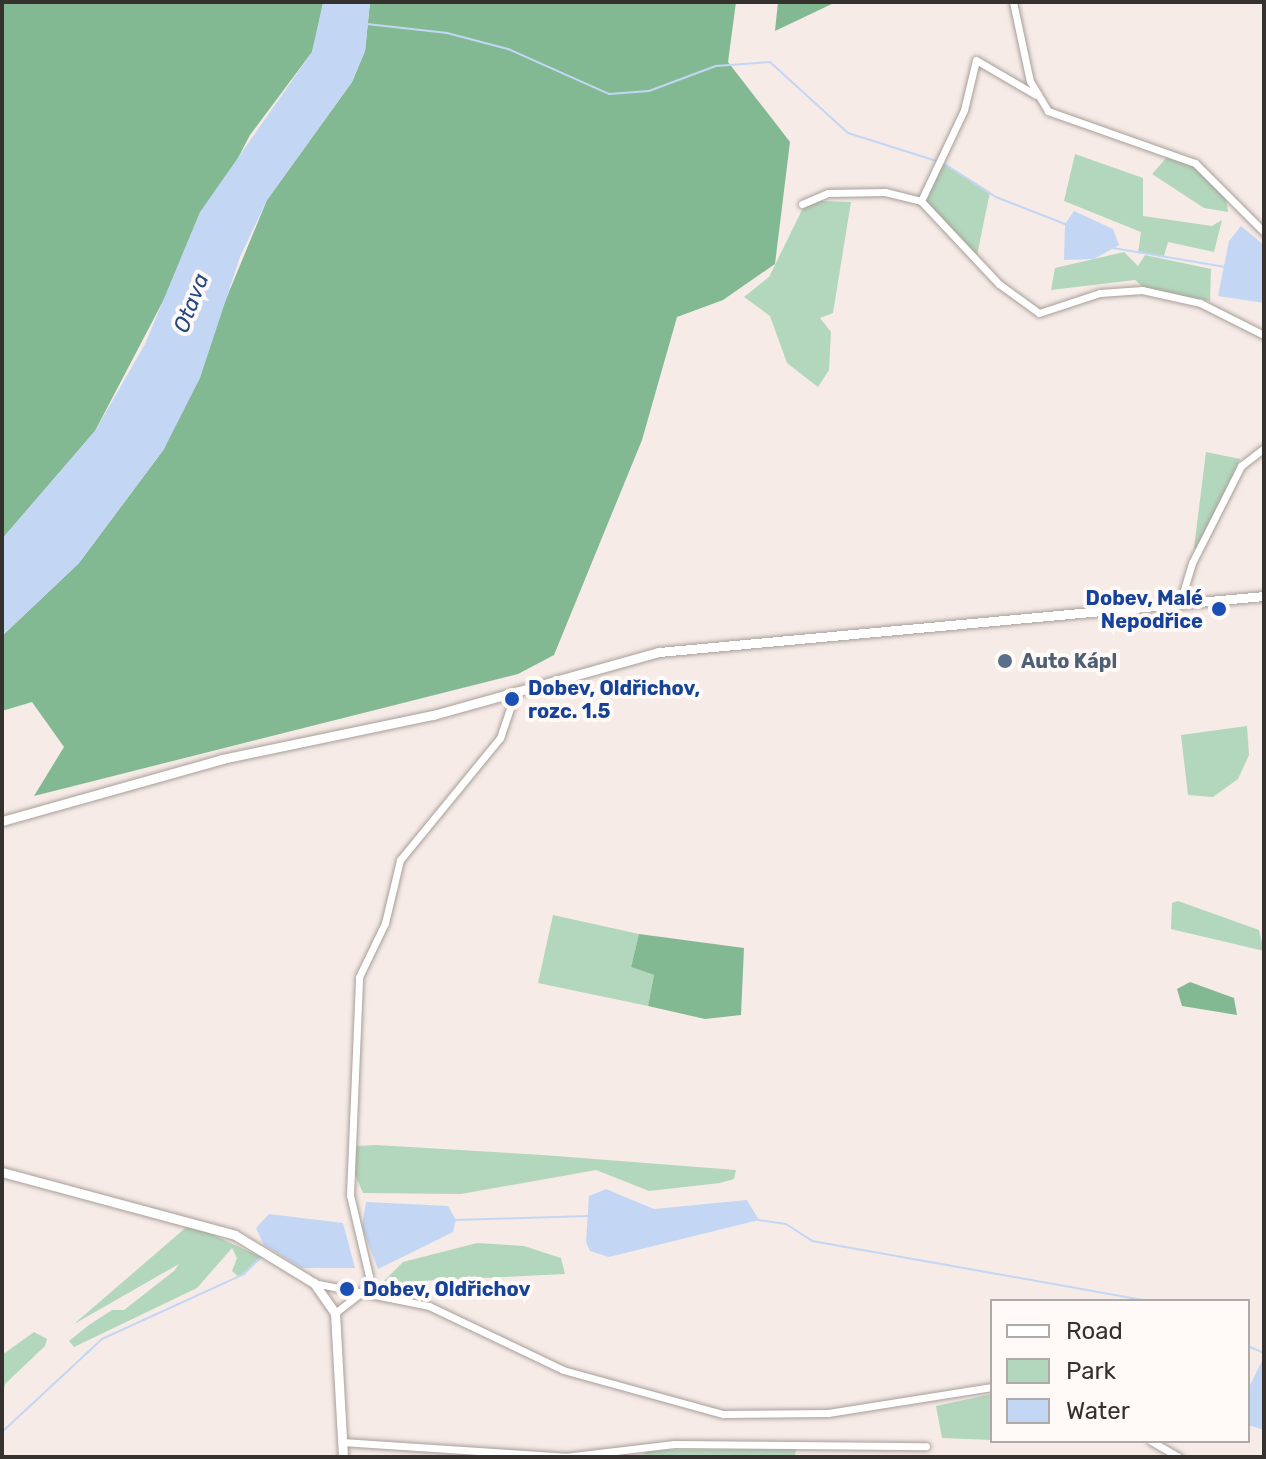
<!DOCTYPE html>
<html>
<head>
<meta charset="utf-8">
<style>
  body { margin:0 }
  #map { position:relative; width:1266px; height:1459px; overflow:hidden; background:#f6ebe7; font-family:Rubik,sans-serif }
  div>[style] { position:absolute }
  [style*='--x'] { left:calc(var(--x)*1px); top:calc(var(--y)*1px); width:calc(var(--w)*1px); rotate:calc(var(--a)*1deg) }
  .green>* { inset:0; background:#b3d7bd }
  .forest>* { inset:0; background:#82b992 }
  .water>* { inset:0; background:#c3d7f5 }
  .stream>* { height:2px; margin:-1px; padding:0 1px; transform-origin:1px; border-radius:1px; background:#c3d7f5 }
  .roads { filter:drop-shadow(0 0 2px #a89e99) drop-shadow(0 0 2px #a89e99) }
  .street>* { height:7px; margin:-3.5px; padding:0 3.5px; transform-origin:3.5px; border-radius:3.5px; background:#fff }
  .secondary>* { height:9px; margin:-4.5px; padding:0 4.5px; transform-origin:4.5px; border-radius:4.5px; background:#fff }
  .dots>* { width:22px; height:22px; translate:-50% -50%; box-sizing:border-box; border:4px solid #fffaf8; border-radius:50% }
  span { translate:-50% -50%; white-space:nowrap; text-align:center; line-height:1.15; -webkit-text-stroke:8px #fffaf8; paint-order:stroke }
  .transit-label { font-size:20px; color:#164399; font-weight:700 }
  .right { translate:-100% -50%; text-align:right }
  .left { translate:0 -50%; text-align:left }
  .service-label { font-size:20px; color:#4e5e75; font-weight:700 }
  .water-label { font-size:22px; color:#244985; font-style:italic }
  .frame { position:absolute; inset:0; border:4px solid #35312f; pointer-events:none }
  .legend { position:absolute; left:990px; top:1299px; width:260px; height:144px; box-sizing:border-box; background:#fffaf8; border:2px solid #aeaaa8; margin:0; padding:10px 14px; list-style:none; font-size:24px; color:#35312f }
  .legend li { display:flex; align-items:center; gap:16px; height:40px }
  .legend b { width:40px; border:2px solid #aeaaa8 }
</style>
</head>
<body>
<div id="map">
  <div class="green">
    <div style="clip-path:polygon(1075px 154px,1143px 178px,1143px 216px,1212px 226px,1222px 220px,1214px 252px,1168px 242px,1164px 256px,1138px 253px,1141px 232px,1064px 201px)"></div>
    <div style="clip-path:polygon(1169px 155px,1200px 169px,1226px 196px,1228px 212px,1204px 208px,1152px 174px)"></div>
    <div style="clip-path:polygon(944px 163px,990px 192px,976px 260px,924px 199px)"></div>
    <div style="clip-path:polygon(821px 201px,851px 202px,833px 313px,820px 318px,831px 332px,829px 370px,818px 387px,787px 363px,770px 316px,744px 297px,769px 277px,804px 206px)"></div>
    <div style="clip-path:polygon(1124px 252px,1138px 266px,1145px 255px,1211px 269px,1210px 301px,1144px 288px,1135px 280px,1051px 290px,1055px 268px)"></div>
    <div style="clip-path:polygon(1206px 452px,1240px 459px,1197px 549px,1194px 548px)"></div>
    <div style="clip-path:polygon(1247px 726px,1249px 755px,1238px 779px,1213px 797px,1188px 795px,1181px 735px)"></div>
    <div style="clip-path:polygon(1178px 901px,1259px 930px,1264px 951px,1171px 929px,1172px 903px)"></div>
    <div style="clip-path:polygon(553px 915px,639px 934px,631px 967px,654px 975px,648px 1006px,538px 983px)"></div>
    <div style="clip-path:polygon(376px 1145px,543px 1155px,736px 1170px,734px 1179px,720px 1183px,649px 1191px,596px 1170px,461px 1194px,363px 1193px,354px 1172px,356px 1146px)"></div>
    <div style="clip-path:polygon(190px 1224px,261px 1257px,239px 1277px,232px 1271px,237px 1258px,232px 1248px,197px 1288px,74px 1347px,69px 1341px,89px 1325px,112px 1310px,124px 1310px,174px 1271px,179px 1264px,74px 1324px)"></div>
    <div style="clip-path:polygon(477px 1243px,524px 1246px,561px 1258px,565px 1274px,419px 1281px,402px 1290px,382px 1283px,403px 1262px)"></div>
    <div style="clip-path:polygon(34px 1332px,47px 1339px,45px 1346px,5px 1384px,2px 1398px,2px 1355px)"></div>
    <div style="clip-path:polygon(992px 1394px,992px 1440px,942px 1438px,936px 1406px)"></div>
    <div style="clip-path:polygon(796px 1449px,795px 1457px,640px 1457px,649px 1450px)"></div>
  </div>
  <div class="forest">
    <div style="clip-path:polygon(2px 2px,323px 2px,323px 10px,312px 52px,250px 135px,95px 431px,2px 539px)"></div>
    <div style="clip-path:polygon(370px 2px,736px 2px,728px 62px,790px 142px,775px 264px,723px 300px,677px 317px,642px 440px,554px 655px,518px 674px,34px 796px,64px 747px,32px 702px,2px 711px,2px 636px,79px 563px,164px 449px,267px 200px,352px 82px,365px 51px)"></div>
    <div style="clip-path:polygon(778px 2px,836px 2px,775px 31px)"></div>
    <div style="clip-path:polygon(639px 934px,744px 948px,741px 1015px,705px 1019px,648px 1006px,654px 975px,631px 967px)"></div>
    <div style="clip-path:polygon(1190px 982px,1234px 998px,1237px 1015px,1182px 1006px,1177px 989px)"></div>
  </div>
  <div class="water">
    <div style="clip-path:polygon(323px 2px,370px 2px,365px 51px,352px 82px,267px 200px,240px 257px,200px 378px,164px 449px,79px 563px,2px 636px,2px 539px,95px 431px,145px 344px,200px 212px,312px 52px)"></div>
    <div style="clip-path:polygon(1074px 211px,1113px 229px,1119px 245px,1094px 259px,1064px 260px,1065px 224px)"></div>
    <div style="clip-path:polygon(1241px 226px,1264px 245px,1264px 303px,1218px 296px,1229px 241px)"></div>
    <div style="clip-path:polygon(606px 1189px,654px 1209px,747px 1200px,759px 1220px,609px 1257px,590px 1251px,586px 1242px,589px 1196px)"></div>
    <div style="clip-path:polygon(366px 1202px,448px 1206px,456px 1220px,453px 1232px,378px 1269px,362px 1227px)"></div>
    <div style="clip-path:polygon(269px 1214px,343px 1223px,355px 1268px,302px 1268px,264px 1245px,256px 1228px)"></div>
    <div style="clip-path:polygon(1264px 1357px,1264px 1430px,1248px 1425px,1248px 1389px)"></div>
  </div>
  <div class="stream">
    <div style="--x:367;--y:24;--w:81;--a:6.4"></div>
    <div style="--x:447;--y:33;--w:63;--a:14.7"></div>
    <div style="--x:508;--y:49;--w:111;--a:24"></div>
    <div style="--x:609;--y:94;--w:40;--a:-4.3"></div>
    <div style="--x:649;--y:91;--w:72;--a:-20.5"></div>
    <div style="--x:716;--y:66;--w:54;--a:-4.2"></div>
    <div style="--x:770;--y:62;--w:105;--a:42.3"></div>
    <div style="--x:848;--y:133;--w:93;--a:17.5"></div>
    <div style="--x:943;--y:163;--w:63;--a:32.7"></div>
    <div style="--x:996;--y:197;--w:74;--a:21.4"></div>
    <div style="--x:1113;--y:248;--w:114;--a:9.6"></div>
    <div style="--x:455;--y:1220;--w:133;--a:-1.7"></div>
    <div style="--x:758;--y:1220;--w:28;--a:8"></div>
    <div style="--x:786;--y:1224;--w:31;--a:33"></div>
    <div style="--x:812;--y:1241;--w:343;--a:10.1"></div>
    <div style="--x:1248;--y:1346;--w:17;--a:24"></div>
    <div style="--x:2;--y:1432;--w:137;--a:-42.9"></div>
    <div style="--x:102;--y:1339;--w:156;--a:-24.6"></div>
    <div style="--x:244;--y:1274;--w:25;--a:-45"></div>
  </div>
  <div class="roads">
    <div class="street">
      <div style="--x:1013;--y:2;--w:81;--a:77.9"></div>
      <div style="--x:1030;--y:81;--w:35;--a:59"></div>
      <div style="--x:1048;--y:111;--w:156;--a:19.5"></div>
      <div style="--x:1195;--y:163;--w:98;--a:45"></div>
      <div style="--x:921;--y:201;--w:101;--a:-64.7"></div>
      <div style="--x:964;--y:110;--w:51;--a:-76.5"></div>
      <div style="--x:976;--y:60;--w:69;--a:30.3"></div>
      <div style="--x:802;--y:204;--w:28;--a:-23"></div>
      <div style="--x:828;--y:193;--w:57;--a:-1"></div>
      <div style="--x:885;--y:192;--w:37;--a:14"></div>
      <div style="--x:921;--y:201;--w:114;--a:46.8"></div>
      <div style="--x:999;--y:284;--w:49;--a:35.9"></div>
      <div style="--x:1039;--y:313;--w:64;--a:-18.2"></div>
      <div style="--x:1100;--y:293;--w:42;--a:-4.1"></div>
      <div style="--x:1142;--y:290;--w:59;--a:12.6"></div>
      <div style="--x:1200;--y:303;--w:72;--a:26.6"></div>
      <div style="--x:1180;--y:603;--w:42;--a:-73.3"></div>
      <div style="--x:1192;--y:563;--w:109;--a:-63.2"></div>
      <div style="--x:1241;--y:466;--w:29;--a:-38"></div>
      <div style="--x:314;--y:1283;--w:117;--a:11.3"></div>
      <div style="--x:429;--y:1306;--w:148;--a:25.5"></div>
      <div style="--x:563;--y:1370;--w:166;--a:15.4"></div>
      <div style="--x:723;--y:1414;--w:105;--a:-0.5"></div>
      <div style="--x:828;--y:1413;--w:166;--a:-9"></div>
      <div style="--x:335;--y:1313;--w:39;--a:-38"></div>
      <div style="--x:366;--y:1289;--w:13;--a:-77"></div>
      <div style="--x:369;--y:1276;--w:83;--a:-103.2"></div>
      <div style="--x:350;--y:1195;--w:218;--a:-87.6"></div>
      <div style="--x:359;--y:977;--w:60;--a:-64.3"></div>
      <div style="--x:385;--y:923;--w:65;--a:-76.6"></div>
      <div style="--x:400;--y:860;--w:158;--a:-50.7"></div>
      <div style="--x:500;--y:738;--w:50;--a:-71.2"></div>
      <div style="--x:1151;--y:1441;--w:32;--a:30"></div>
      <div style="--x:342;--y:1442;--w:224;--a:3.8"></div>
      <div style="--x:565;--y:1457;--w:110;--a:-6.8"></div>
      <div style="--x:674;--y:1444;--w:252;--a:0.5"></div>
    </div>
    <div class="secondary">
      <div style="--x:2;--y:821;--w:229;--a:-15.7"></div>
      <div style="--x:222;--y:759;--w:216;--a:-11.8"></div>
      <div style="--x:433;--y:715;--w:235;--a:-15.6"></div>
      <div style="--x:659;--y:652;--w:608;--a:-5.29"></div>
      <div style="--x:2;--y:1172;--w:241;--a:15.1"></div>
      <div style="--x:235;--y:1235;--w:92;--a:31.3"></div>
      <div style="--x:314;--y:1283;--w:37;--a:55"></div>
      <div style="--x:335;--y:1313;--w:144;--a:86.8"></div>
    </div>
  </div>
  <div class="dots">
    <div style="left:1219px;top:609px;background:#1a4fb4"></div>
    <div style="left:1005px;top:661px;background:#5c6f8a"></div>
    <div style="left:512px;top:699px;background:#1a4fb4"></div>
    <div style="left:347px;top:1289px;background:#1a4fb4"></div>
  </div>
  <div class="transit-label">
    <span class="right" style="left:1203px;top:610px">Dobev, Malé<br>Nepodřice</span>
    <span class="left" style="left:528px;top:700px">Dobev, Oldřichov,<br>rozc. 1.5</span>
    <span class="left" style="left:363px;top:1289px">Dobev, Oldřichov</span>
  </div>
  <div class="service-label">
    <span class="left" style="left:1021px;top:661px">Auto Kápl</span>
  </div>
  <div class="water-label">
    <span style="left:191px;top:303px;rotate:-69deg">Otava</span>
  </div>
  <div class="frame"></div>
  <ul class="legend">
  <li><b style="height:10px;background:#fff"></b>Road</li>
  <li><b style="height:22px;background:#b3d7bd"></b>Park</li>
  <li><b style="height:22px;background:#c3d7f5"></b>Water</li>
  </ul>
</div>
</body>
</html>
